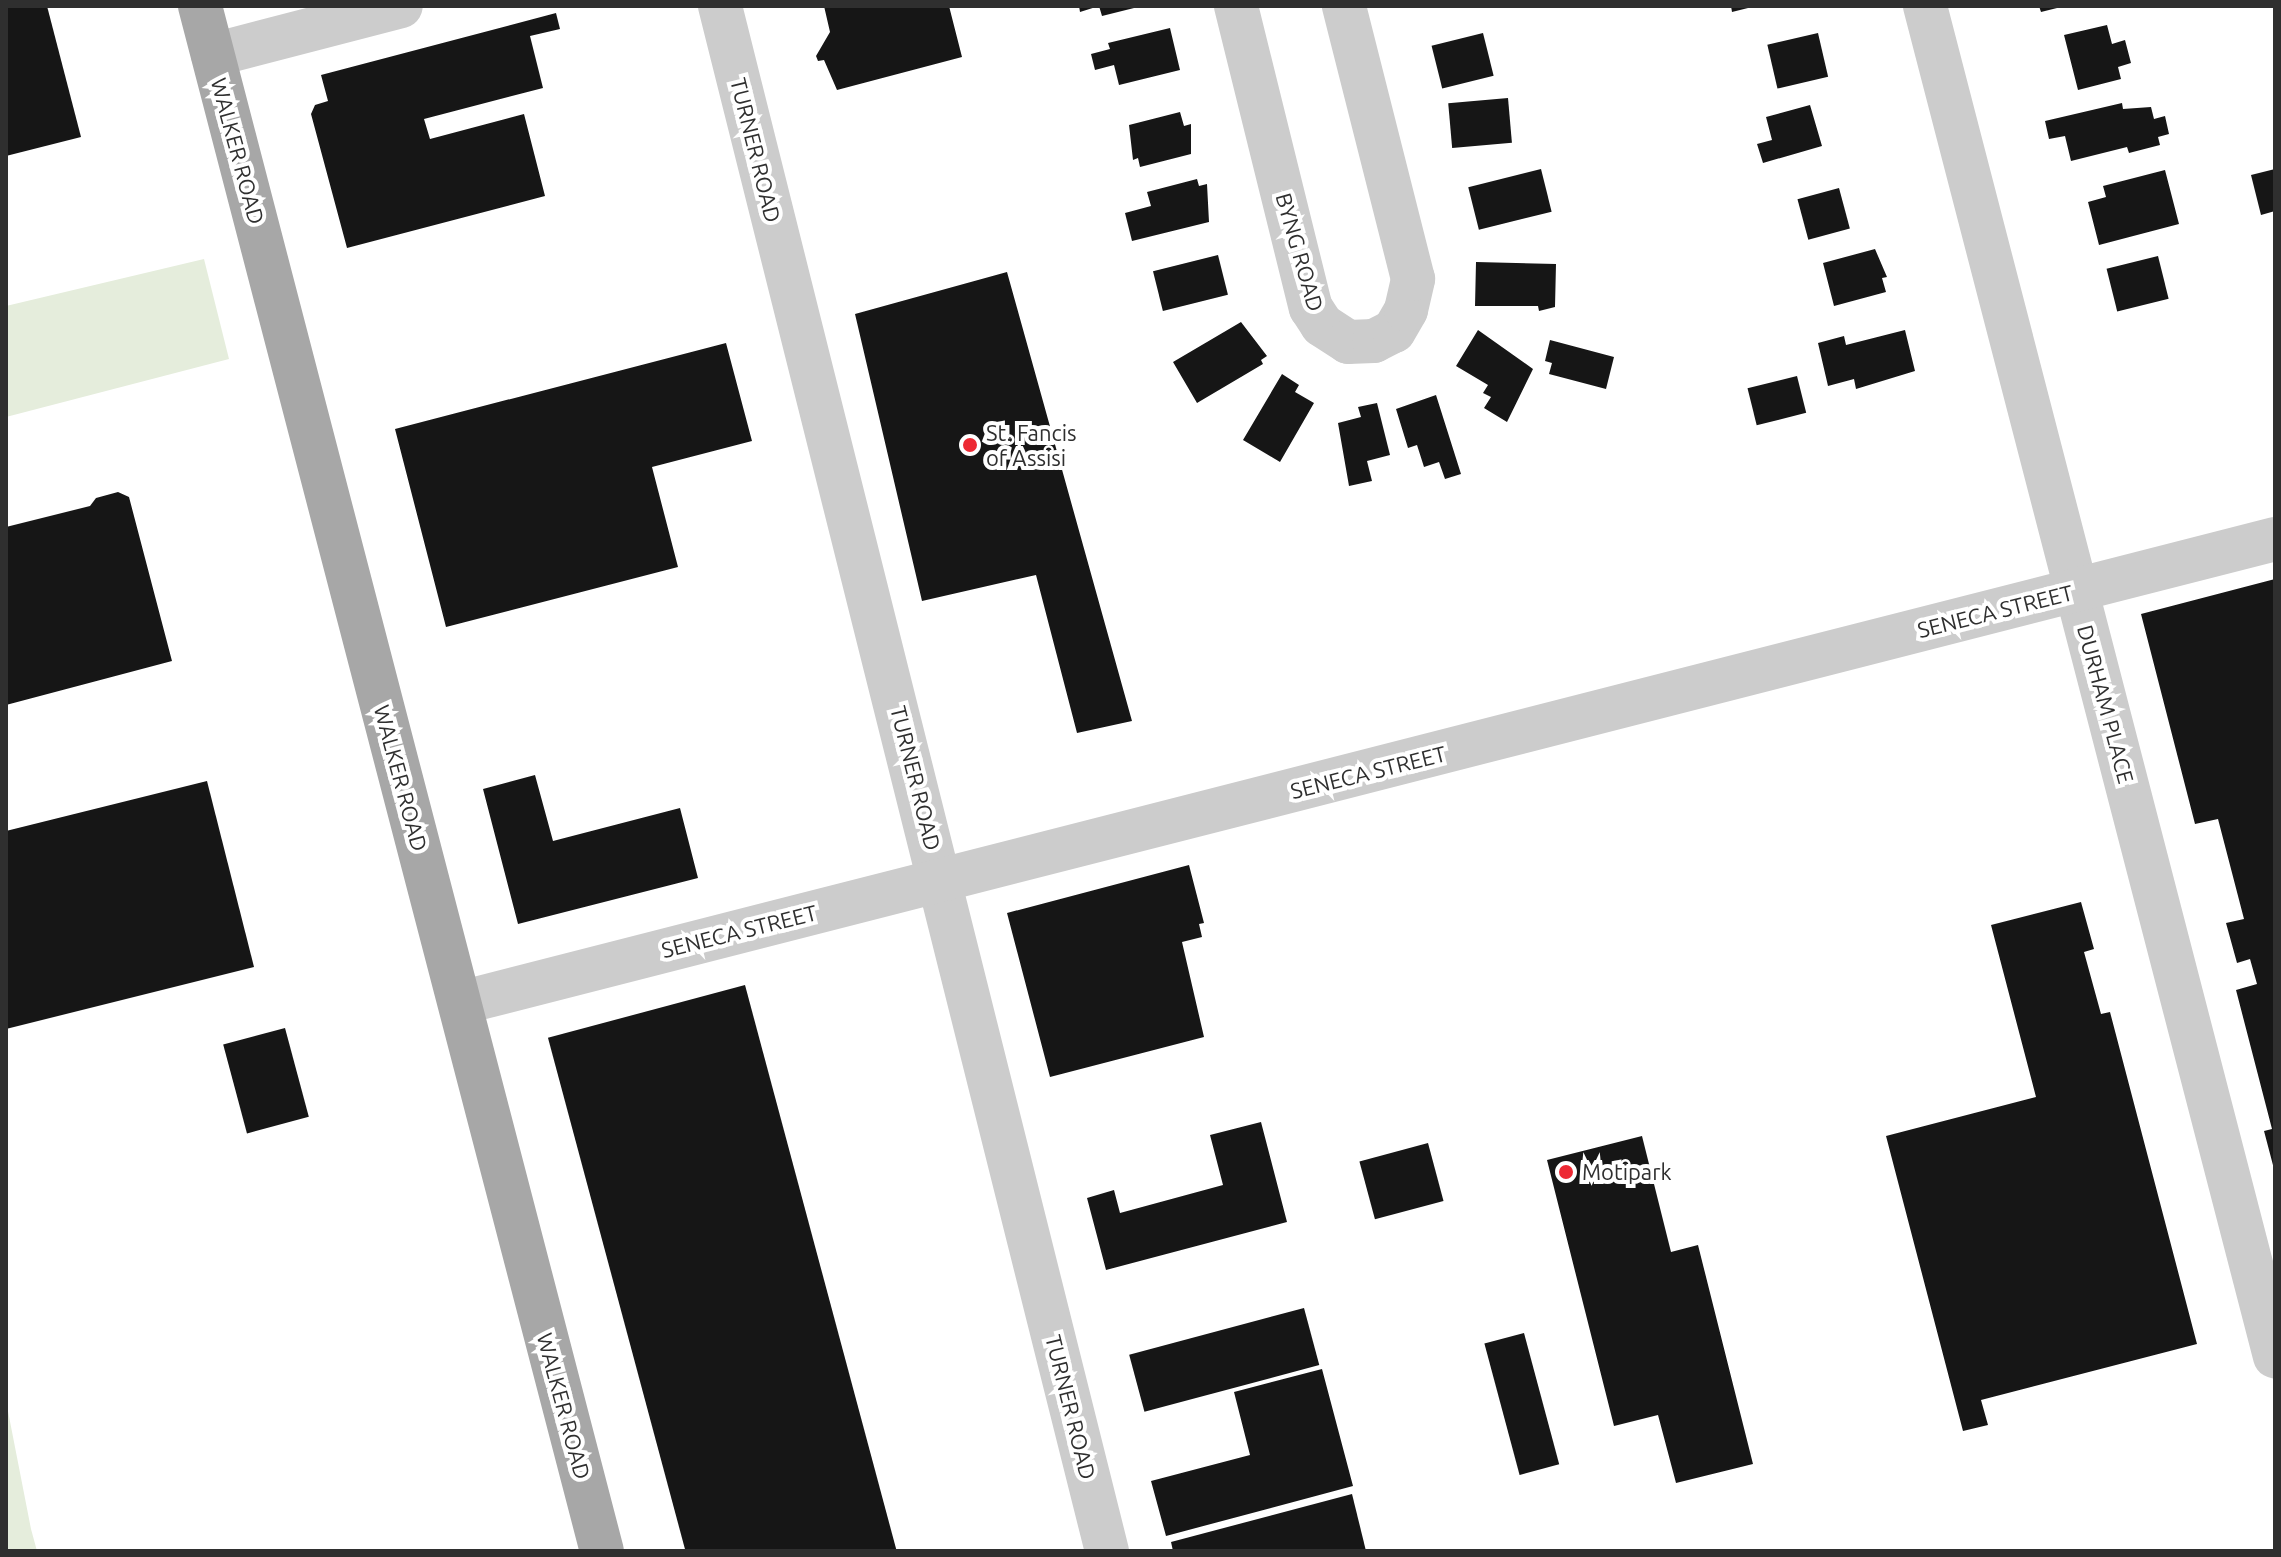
<!DOCTYPE html>
<html>
<head>
<meta charset="utf-8">
<style>
  body { margin:0 }
  #map { position:relative; width:2281px; height:1557px; overflow:hidden; background:#fff; font-family:Ubuntu,sans-serif }
  div>[style] { position:absolute }
  [style*='--x'] { left:calc(var(--x)*1px); top:calc(var(--y)*1px); width:calc(var(--w)*1px); rotate:calc(var(--a)*1deg) }
  .green>* { inset:0; background:#e5eddc }
  .building>* { inset:0; background:#161616; transform-origin:0 0 }
  .minor>* { height:44px; margin:-22px; padding:0 22px; transform-origin:22px; border-radius:22px; background:#ccc }
  .major>* { height:44px; margin:-22px; padding:0 22px; transform-origin:22px; border-radius:22px; background:#a7a7a7 }
  .dots>* { width:22px; height:22px; translate:-50% -50%; box-sizing:border-box; border:4px solid #fff; border-radius:50% }
  span { translate:-50% -50%; white-space:nowrap; text-align:center; line-height:1.15; -webkit-text-stroke:8px #fff; paint-order:stroke }
  .street-label { font-size:22px; color:#2f2f2f }
  .poi-label { font-size:22px; color:#2f2f2f }
  .left { translate:0 -50%; text-align:left }
  .frame { position:absolute; inset:0; border:8px solid #2f2f2f; pointer-events:none }
</style>
</head>
<body>
<div id="map">
  <div class="green">
    <div style="clip-path:polygon(204px 259px,229px 359px,6px 417px,6px 306px)"></div>
    <div style="clip-path:polygon(6px 1401px,31px 1529px,37px 1551px,6px 1551px)"></div>
  </div>
  <div class="building">
    <div style="clip-path:polygon(47px 6px,81px 137px,6px 156px,6px 8px)"></div>
    <div style="clip-path:polygon(824px 6px,949px 6px,962px 57px,837px 90px,824px 60px,818px 61px,816px 56px,830px 32px)"></div>
    <div style="clip-path:polygon(1079px 6px,1138px 6px,1138px 7px,1102px 16px,1099px 6px,1080px 12px)"></div>
    <div style="clip-path:polygon(1731px 6px,1751px 6px,1752px 7px,1732px 12px)"></div>
    <div style="clip-path:polygon(2039px 6px,2060px 6px,2061px 7px,2041px 12px)"></div>
    <div style="clip-path:polygon(556px 13px,560px 29px,530px 36px,543px 88px,424px 119px,430px 139px,524px 114px,545px 196px,347px 248px,311px 114px,315px 105px,328px 101px,321px 75px)"></div>
    <div style="clip-path:polygon(2107px 25px,2112px 44px,2125px 40px,2131px 63px,2118px 67px,2121px 79px,2078px 90px,2064px 35px)"></div>
    <div style="clip-path:polygon(1170px 28px,1180px 70px,1119px 85px,1114px 65px,1095px 70px,1091px 54px,1110px 49px,1108px 43px)"></div>
    <div style="left:1483px;top:33px;width:44px;height:53px;rotate:76deg"></div>
    <div style="left:1818px;top:33px;width:45px;height:52px;rotate:77deg"></div>
    <div style="left:1508px;top:98px;width:45px;height:60px;rotate:85deg"></div>
    <div style="clip-path:polygon(2122px 103px,2123px 109px,2151px 107px,2154px 119px,2165px 116px,2169px 134px,2158px 137px,2160px 145px,2129px 153px,2127px 147px,2071px 161px,2065px 136px,2049px 139px,2045px 121px)"></div>
    <div style="clip-path:polygon(1810px 105px,1822px 146px,1763px 163px,1757px 144px,1772px 140px,1766px 117px)"></div>
    <div style="clip-path:polygon(1180px 112px,1184px 126px,1191px 124px,1191px 154px,1140px 167px,1138px 158px,1133px 160px,1129px 125px)"></div>
    <div style="left:1541px;top:169px;width:44px;height:75px;rotate:76deg"></div>
    <div style="clip-path:polygon(2275px 169px,2275px 211px,2261px 215px,2251px 175px)"></div>
    <div style="clip-path:polygon(2165px 170px,2179px 224px,2099px 245px,2088px 202px,2106px 197px,2103px 186px)"></div>
    <div style="clip-path:polygon(1197px 179px,1199px 186px,1207px 184px,1209px 222px,1132px 241px,1125px 213px,1151px 206px,1147px 192px)"></div>
    <div style="left:1839px;top:188px;width:42px;height:43px;rotate:75deg"></div>
    <div style="clip-path:polygon(1875px 249px,1887px 277px,1882px 278px,1886px 292px,1834px 306px,1823px 263px)"></div>
    <div style="left:1218px;top:255px;width:41px;height:67px;rotate:76deg"></div>
    <div style="left:2158px;top:256px;width:44px;height:53px;rotate:76deg"></div>
    <div style="clip-path:polygon(1476px 262px,1556px 264px,1555px 307px,1539px 311px,1538px 306px,1475px 306px)"></div>
    <div style="clip-path:polygon(1007px 272px,1132px 721px,1077px 733px,1036px 575px,922px 601px,855px 314px)"></div>
    <div style="clip-path:polygon(1241px 322px,1267px 356px,1261px 360px,1263px 364px,1197px 403px,1173px 362px)"></div>
    <div style="clip-path:polygon(1478px 330px,1533px 369px,1507px 422px,1484px 408px,1491px 397px,1483px 393px,1488px 385px,1456px 366px)"></div>
    <div style="clip-path:polygon(1905px 330px,1915px 371px,1856px 389px,1854px 379px,1828px 386px,1818px 343px,1844px 336px,1846px 345px)"></div>
    <div style="clip-path:polygon(1550px 340px,1614px 357px,1606px 389px,1549px 374px,1552px 363px,1545px 361px)"></div>
    <div style="clip-path:polygon(726px 343px,752px 441px,652px 467px,678px 567px,446px 627px,395px 429px)"></div>
    <div style="clip-path:polygon(1282px 374px,1299px 385px,1295px 392px,1314px 403px,1280px 462px,1243px 440px)"></div>
    <div style="left:1797px;top:376px;width:38px;height:51px;rotate:76deg"></div>
    <div style="clip-path:polygon(1436px 395px,1461px 474px,1445px 479px,1439px 462px,1424px 467px,1417px 445px,1408px 448px,1396px 409px)"></div>
    <div style="clip-path:polygon(1377px 403px,1390px 455px,1367px 461px,1372px 481px,1349px 486px,1338px 423px,1361px 417px,1358px 407px)"></div>
    <div style="clip-path:polygon(118px 492px,129px 497px,172px 661px,6px 705px,6px 527px,90px 506px,96px 498px)"></div>
    <div style="clip-path:polygon(2275px 579px,2275px 1169px,2274px 1169px,2264px 1131px,2272px 1129px,2236px 990px,2257px 984px,2250px 959px,2237px 963px,2226px 923px,2244px 919px,2218px 819px,2195px 824px,2141px 614px)"></div>
    <div style="clip-path:polygon(535px 775px,553px 841px,680px 808px,698px 878px,518px 924px,483px 789px)"></div>
    <div style="clip-path:polygon(207px 781px,254px 967px,6px 1029px,6px 831px)"></div>
    <div style="clip-path:polygon(1189px 865px,1204px 923px,1199px 924px,1202px 937px,1182px 942px,1204px 1037px,1050px 1077px,1007px 913px)"></div>
    <div style="clip-path:polygon(2081px 902px,2094px 949px,2084px 952px,2101px 1014px,2110px 1012px,2197px 1344px,1981px 1400px,1988px 1425px,1963px 1431px,1886px 1136px,2036px 1097px,1991px 925px)"></div>
    <div style="left:745px;top:985px;width:585px;height:204px;rotate:75deg"></div>
    <div style="left:285px;top:1028px;width:92px;height:64px;rotate:75deg"></div>
    <div style="clip-path:polygon(1261px 1122px,1287px 1222px,1106px 1270px,1087px 1198px,1114px 1190px,1120px 1213px,1223px 1185px,1210px 1135px)"></div>
    <div style="clip-path:polygon(1642px 1136px,1671px 1252px,1698px 1245px,1753px 1464px,1676px 1483px,1658px 1415px,1614px 1426px,1547px 1160px)"></div>
    <div style="left:1428px;top:1143px;width:60px;height:71px;rotate:75deg"></div>
    <div style="left:1304px;top:1308px;width:59px;height:181px;rotate:75deg"></div>
    <div style="left:1524px;top:1333px;width:136px;height:41px;rotate:75deg"></div>
    <div style="clip-path:polygon(1322px 1369px,1353px 1486px,1166px 1536px,1151px 1481px,1250px 1455px,1234px 1392px)"></div>
    <div style="clip-path:polygon(1352px 1494px,1366px 1551px,1173px 1551px,1171px 1542px)"></div>
  </div>
  <div class="minor">
    <div style="--x:720;--y:6;--w:1593;--a:75.94"></div>
    <div style="--x:1236;--y:6;--w:311;--a:76.1"></div>
    <div style="--x:1311;--y:308;--w:20;--a:57"></div>
    <div style="--x:1322;--y:325;--w:31;--a:33"></div>
    <div style="--x:1348;--y:342;--w:26;--a:-2"></div>
    <div style="--x:1374;--y:341;--w:22;--a:-27"></div>
    <div style="--x:1394;--y:331;--w:24;--a:-60"></div>
    <div style="--x:1406;--y:310;--w:32;--a:-77"></div>
    <div style="--x:1413;--y:279;--w:282;--a:-104.2"></div>
    <div style="--x:1925;--y:6;--w:1395;--a:75.47"></div>
    <div style="--x:213;--y:55;--w:194;--a:-14.6"></div>
    <div style="--x:460;--y:1003;--w:1873;--a:-14.34"></div>
  </div>
  <div class="major">
    <div style="--x:200;--y:6;--w:1596;--a:75.42"></div>
  </div>
  <div class="dots">
    <div style="left:970px;top:445px;background:#ed2933"></div>
    <div style="left:1566px;top:1172px;background:#ed2933"></div>
  </div>
  <div class="street-label">
    <span style="left:756px;top:150px;rotate:76deg">TURNER ROAD</span>
    <span style="left:238px;top:151px;rotate:75deg">WALKER ROAD</span>
    <span style="left:1300px;top:252px;rotate:74deg">BYNG ROAD</span>
    <span style="left:1995px;top:611px;rotate:-14deg">SENECA STREET</span>
    <span style="left:2106px;top:704px;rotate:75deg">DURHAM PLACE</span>
    <span style="left:1368px;top:772px;rotate:-14deg">SENECA STREET</span>
    <span style="left:401px;top:778px;rotate:75deg">WALKER ROAD</span>
    <span style="left:916px;top:778px;rotate:76deg">TURNER ROAD</span>
    <span style="left:739px;top:931px;rotate:-14deg">SENECA STREET</span>
    <span style="left:564px;top:1406px;rotate:75deg">WALKER ROAD</span>
    <span style="left:1071px;top:1407px;rotate:76deg">TURNER ROAD</span>
  </div>
  <div class="poi-label">
    <span class="left" style="left:986px;top:445px">St. Fancis<br>of Assisi</span>
    <span class="left" style="left:1582px;top:1172px">Motipark</span>
  </div>
  <div class="frame"></div>
</div>
</body>
</html>
